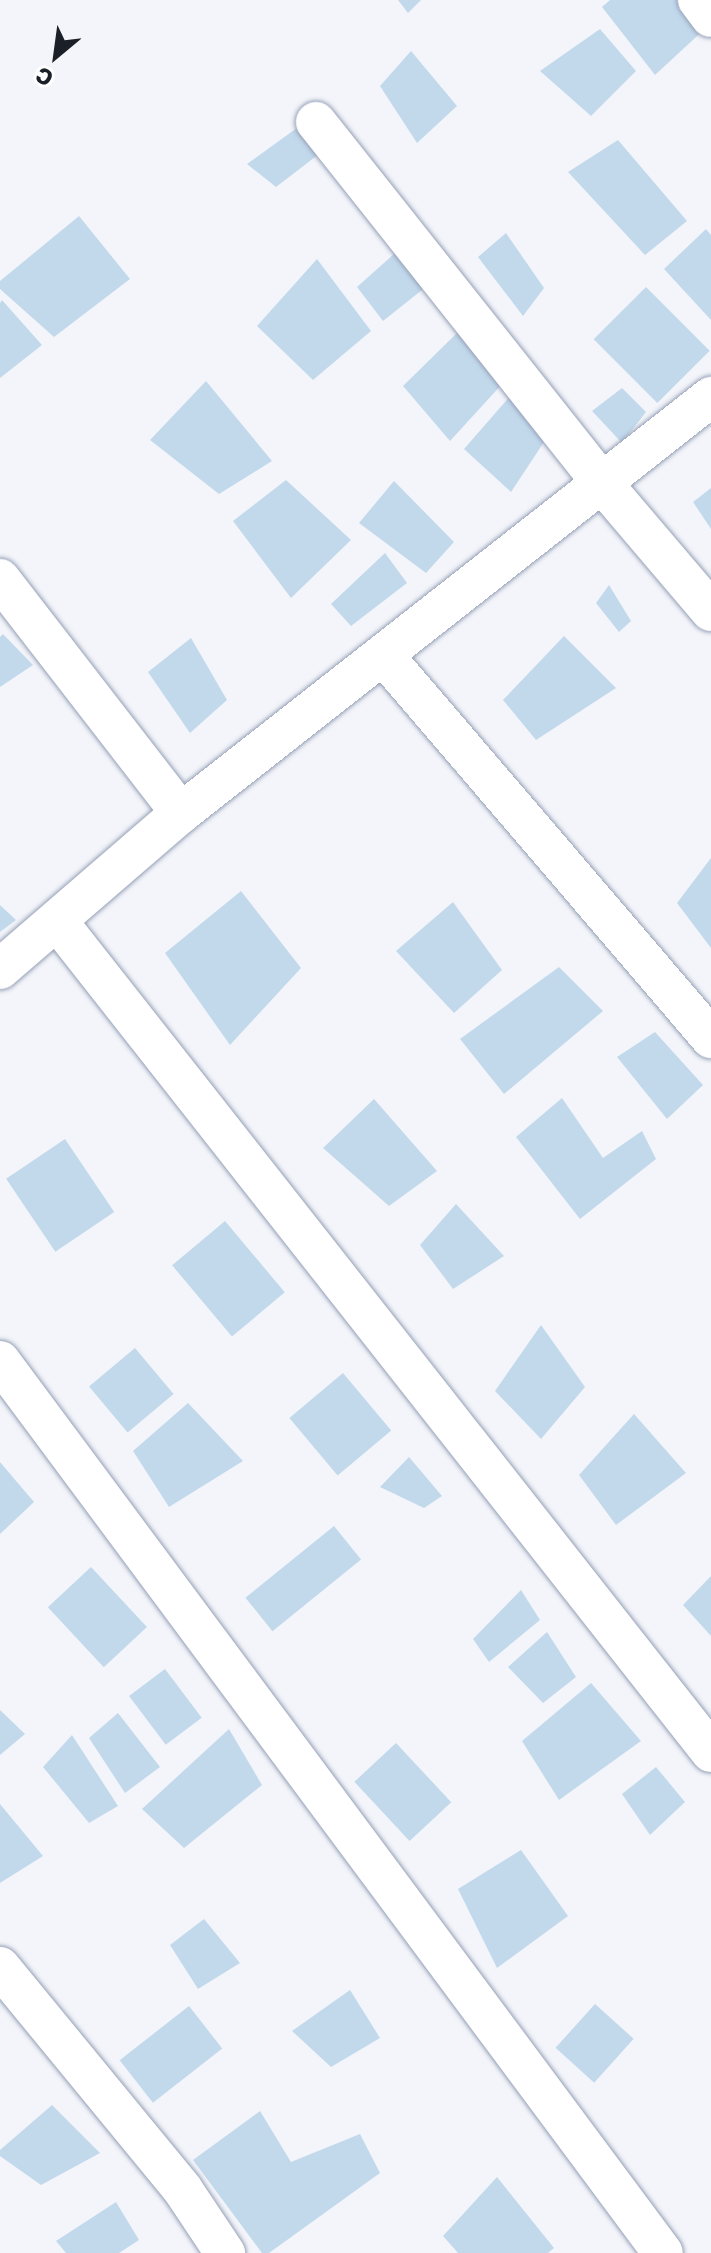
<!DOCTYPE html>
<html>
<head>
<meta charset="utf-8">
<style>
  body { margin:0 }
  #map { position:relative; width:711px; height:2253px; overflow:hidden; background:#f3f5fa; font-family:"Golos Text",sans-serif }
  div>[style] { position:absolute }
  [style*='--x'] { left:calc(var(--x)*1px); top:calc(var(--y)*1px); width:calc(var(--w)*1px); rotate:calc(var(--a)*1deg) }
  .building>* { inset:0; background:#c2d9ec; transform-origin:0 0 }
  .roads { filter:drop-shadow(0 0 2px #959fb6) drop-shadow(0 0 2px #959fb6) }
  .minor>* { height:40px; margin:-20px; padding:0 20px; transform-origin:20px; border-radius:20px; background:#fff }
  span { translate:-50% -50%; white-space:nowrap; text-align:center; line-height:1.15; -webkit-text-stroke:6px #fff; paint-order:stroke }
  .north { position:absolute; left:16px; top:16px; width:80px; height:80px; -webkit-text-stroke:6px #fff; paint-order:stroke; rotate:209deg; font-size:22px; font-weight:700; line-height:32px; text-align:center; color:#1b1f28 }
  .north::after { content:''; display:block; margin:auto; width:28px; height:36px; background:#1b1f28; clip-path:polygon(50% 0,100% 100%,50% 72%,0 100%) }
</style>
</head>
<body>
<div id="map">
  <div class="building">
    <div style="clip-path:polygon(398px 0,421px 0,408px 13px)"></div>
    <div style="clip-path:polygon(610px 0,687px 0,708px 26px,655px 75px,602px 7px)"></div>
    <div style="clip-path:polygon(600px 29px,636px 71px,591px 116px,540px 71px)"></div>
    <div style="clip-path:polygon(411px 51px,457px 106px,417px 143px,380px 86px)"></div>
    <div style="clip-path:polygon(301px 125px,323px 151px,276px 187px,247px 164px)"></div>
    <div style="clip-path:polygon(618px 140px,687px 221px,645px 255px,568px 172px)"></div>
    <div style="clip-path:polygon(79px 216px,130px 279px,54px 337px,0 289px,0 281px)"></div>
    <div style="clip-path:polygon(706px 229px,711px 235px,711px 320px,664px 269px)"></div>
    <div style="clip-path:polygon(506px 233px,544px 288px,523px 316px,478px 257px)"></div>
    <div style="clip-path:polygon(403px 246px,427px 286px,383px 321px,357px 287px)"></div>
    <div style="clip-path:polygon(317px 259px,371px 331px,313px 380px,257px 326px)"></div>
    <div style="left:646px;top:287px;width:90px;height:74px;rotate:45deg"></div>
    <div style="clip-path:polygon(2px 300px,42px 345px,0 378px,0 303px)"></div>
    <div style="clip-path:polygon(461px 329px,503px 383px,450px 441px,403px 386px)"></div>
    <div style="clip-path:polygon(206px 381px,272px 461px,219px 494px,150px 440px)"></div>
    <div style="clip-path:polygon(622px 388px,646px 412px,622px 443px,592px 411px)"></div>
    <div style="clip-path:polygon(511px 395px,546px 439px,511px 492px,464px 449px)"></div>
    <div style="clip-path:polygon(286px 480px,351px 540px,291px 598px,233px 521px)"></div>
    <div style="clip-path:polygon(394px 481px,454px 542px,426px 573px,359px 523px)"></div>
    <div style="clip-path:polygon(711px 488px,711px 529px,693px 502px)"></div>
    <div style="clip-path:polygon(385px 553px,407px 583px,351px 626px,331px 604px)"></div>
    <div style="clip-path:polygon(609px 585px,631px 621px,619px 632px,596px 603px)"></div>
    <div style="clip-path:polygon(3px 634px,33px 665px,0 687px,0 637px)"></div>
    <div style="clip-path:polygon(564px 636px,616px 688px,536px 740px,503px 700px)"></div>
    <div style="clip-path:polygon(191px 638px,227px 700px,190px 733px,148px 672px)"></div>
    <div style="clip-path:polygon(711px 858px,711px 948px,677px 903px)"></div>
    <div style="clip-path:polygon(241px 891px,301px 968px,230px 1045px,165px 953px)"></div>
    <div style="clip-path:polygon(453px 902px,502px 970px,454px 1013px,396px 951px)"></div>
    <div style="clip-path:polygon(0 905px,16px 920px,0 932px)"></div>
    <div style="clip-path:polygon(559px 967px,603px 1011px,504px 1094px,460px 1039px)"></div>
    <div style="clip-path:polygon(655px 1032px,703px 1085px,667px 1119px,617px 1057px)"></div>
    <div style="clip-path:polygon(562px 1098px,603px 1158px,642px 1131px,656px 1159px,580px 1219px,516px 1137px)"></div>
    <div style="clip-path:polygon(374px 1099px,437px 1171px,389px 1206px,323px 1148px)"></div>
    <div style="left:65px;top:1139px;width:88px;height:71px;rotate:56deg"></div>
    <div style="clip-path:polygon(456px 1204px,504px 1256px,453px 1289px,420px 1245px)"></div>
    <div style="left:225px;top:1221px;width:93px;height:69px;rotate:50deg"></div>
    <div style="clip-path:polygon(541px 1325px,585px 1387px,541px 1439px,495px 1391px)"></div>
    <div style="left:135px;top:1348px;width:60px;height:60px;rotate:50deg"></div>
    <div style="left:343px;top:1373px;width:75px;height:70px;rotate:50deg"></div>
    <div style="clip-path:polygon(188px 1403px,243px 1461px,169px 1507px,133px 1451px)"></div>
    <div style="clip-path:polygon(634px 1414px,686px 1473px,616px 1525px,579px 1475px)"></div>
    <div style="clip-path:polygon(409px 1457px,442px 1496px,424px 1508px,380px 1487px)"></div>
    <div style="clip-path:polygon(0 1462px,34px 1502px,0 1534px)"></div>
    <div style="left:334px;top:1526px;width:43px;height:114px;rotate:51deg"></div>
    <div style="left:91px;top:1567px;width:82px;height:59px;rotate:47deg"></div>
    <div style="clip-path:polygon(711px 1576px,711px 1636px,683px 1605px)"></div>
    <div style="clip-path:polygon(521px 1590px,540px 1620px,489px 1662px,473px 1639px)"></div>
    <div style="clip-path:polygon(547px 1632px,576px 1677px,543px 1703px,508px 1667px)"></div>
    <div style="left:165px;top:1669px;width:61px;height:45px;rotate:53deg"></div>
    <div style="clip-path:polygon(591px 1683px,641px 1741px,559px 1800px,522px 1741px)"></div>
    <div style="clip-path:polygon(0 1710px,25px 1734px,0 1755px)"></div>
    <div style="clip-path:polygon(118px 1713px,160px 1767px,125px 1793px,89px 1738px)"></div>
    <div style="clip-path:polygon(229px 1729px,262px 1785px,184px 1848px,142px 1809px)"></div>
    <div style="clip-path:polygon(72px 1735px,118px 1806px,89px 1823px,43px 1767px)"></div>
    <div style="left:396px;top:1743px;width:81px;height:57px;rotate:47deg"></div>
    <div style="clip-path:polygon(656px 1767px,685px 1802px,650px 1835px,622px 1794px)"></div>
    <div style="clip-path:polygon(0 1804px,43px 1856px,0 1883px)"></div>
    <div style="clip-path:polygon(521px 1850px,568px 1916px,497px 1968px,458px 1889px)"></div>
    <div style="clip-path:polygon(204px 1919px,240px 1963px,198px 1989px,170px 1945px)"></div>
    <div style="clip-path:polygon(350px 1990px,380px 2038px,331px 2067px,292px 2031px)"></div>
    <div style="left:595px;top:2004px;width:52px;height:59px;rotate:42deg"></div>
    <div style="left:189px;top:2006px;width:54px;height:88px;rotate:52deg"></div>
    <div style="clip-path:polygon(52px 2105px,100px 2153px,41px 2185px,0 2156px,0 2150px)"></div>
    <div style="clip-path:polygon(260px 2111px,291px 2162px,360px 2134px,380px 2173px,269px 2253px,262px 2253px,193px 2160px)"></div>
    <div style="clip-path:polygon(497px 2177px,554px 2248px,548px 2253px,458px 2253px,443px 2236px)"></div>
    <div style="clip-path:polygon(116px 2202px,139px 2240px,119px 2253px,66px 2253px,56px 2241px)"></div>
  </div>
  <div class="roads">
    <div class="minor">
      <div style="--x:698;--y:0;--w:21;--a:53"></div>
      <div style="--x:316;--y:122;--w:461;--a:51.6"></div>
      <div style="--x:602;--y:483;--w:168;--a:49.6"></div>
      <div style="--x:0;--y:579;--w:296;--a:52.3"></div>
      <div style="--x:384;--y:656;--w:503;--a:49.44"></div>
      <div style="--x:58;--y:922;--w:1056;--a:51.81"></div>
      <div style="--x:0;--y:969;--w:239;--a:-40.8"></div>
      <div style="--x:181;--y:813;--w:674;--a:-38.13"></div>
      <div style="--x:0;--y:1361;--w:1111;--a:53.38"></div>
      <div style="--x:0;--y:1967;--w:288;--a:50.6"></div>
      <div style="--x:183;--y:2190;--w:76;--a:56.3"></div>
    </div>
  </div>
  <div class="north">С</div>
</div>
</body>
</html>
